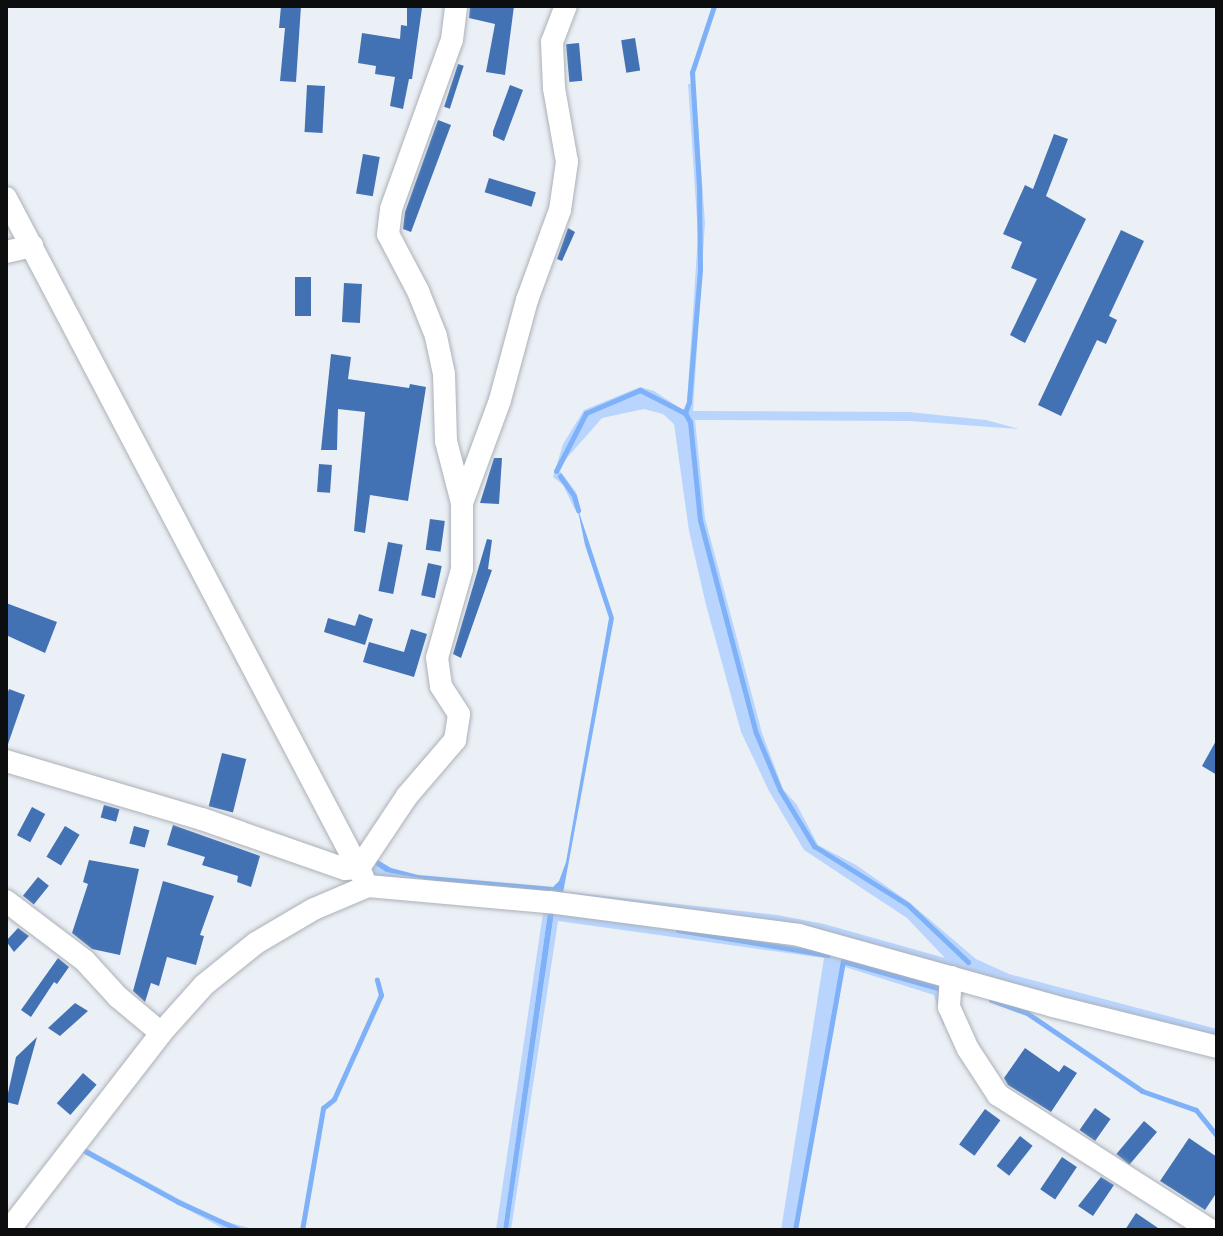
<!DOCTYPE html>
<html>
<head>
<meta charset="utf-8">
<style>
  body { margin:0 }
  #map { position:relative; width:1223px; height:1236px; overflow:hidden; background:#ebf0f6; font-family:"Sofia Sans Condensed",sans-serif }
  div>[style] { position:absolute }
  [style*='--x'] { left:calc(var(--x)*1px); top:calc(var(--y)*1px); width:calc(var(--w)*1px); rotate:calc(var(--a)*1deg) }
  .green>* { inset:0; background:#b9d5fe }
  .water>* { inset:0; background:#7fb1f8 }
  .stream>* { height:5px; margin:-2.5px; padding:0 2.5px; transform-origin:2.5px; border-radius:2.5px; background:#7fb1f8 }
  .building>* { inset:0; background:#4372b4; transform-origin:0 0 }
  .roads { filter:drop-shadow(0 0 2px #acb0b7) drop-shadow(0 0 2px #acb0b7) }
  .minor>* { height:22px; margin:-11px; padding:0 11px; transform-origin:11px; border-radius:11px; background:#fff }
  span { translate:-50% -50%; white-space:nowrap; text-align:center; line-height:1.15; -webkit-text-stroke:8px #fff; paint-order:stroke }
  .frame { position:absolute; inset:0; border:8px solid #0c0d0f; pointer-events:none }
</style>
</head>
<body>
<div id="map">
  <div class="green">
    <div style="clip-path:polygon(695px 83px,705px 223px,693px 411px,909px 412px,986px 420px,1019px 429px,909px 421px,695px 420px,705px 518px,762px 733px,783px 789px,797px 805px,818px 845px,856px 865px,909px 902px,976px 959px,1009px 974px,1217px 1029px,1217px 1039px,950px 966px,376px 882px,368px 873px,373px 857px,386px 872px,777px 915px,824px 924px,945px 958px,907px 918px,804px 850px,769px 791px,741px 732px,706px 605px,689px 531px,674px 424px,663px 414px,644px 409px,602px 418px,566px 459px,560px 471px,576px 492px,581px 512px,577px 507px,575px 510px,563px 485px,553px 477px,563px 444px,584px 410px,640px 387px,654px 391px,683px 410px,687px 402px,698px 235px,688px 84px)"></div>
    <div style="clip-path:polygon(369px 892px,557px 909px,829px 949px,830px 953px,842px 957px,847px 955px,943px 984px,949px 1019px,943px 1026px,934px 995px,845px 967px,797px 1230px,781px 1230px,824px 958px,558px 921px,511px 1230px,508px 1230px,554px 914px,548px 912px,503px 1230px,496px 1230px,543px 913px,369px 896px,298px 928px,206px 989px,82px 1146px,179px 1199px,224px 1221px,256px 1230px,222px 1228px,79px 1151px,40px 1205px,19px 1230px,14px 1230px,163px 1036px,206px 987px,243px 957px,290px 927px,348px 897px)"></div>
  </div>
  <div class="water">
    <div style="clip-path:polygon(577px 506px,614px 618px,563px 893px,435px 881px,386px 872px,373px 863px,373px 857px,391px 868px,418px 875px,553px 887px,559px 881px,566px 862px,609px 618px,585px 545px)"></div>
    <div style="clip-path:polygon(548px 912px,554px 913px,508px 1230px,503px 1230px)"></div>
  </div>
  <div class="stream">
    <div style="--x:714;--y:6;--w:70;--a:108.4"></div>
    <div style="--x:692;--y:72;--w:116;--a:86.5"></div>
    <div style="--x:699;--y:188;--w:82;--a:89.3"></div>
    <div style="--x:700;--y:270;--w:132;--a:94.8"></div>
    <div style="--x:689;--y:402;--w:12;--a:110"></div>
    <div style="--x:685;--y:413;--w:10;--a:61"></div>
    <div style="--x:690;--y:422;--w:99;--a:84.2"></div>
    <div style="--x:700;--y:520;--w:220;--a:75.3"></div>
    <div style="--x:756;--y:733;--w:62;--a:67.2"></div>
    <div style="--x:780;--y:790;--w:66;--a:58.7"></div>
    <div style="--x:814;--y:846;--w:111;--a:32.1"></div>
    <div style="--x:908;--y:905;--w:83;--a:43.5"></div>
    <div style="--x:556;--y:471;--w:65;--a:-62.7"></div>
    <div style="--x:586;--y:413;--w:59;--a:-23.1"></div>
    <div style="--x:640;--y:390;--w:51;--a:27.1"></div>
    <div style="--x:560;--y:476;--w:24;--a:55"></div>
    <div style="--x:574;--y:496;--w:15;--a:74"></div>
    <div style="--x:678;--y:930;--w:152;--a:9.5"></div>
    <div style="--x:991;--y:1000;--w:38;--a:20"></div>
    <div style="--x:1027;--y:1013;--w:139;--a:34.1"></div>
    <div style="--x:1142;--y:1091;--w:57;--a:19.4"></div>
    <div style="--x:1196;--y:1110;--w:33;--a:51"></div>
    <div style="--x:85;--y:1151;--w:106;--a:28.7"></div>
    <div style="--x:178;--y:1202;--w:68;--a:24.3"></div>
    <div style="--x:302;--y:1230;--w:124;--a:-80.2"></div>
    <div style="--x:323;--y:1108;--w:14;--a:-39"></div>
    <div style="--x:334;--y:1099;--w:114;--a:-65.7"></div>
    <div style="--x:381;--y:995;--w:16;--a:-105"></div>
    <div style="--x:795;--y:1230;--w:273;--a:-79.9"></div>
    <div style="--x:843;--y:961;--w:105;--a:16"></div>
  </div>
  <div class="building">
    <div style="clip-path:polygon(281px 6px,301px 6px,296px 82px,280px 81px,285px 28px,279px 28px)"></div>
    <div style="clip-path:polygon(470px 6px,514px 6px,505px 75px,486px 72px,495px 24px,469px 18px)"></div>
    <div style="clip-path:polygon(407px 8px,422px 8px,412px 79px,409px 79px,403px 109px,390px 106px,395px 77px,375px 74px,376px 66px,358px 63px,362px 33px,400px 39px,401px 25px,407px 26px)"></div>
    <div style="left:635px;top:38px;width:33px;height:14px;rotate:81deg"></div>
    <div style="left:579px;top:43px;width:38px;height:13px;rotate:85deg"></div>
    <div style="left:458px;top:64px;width:6px;height:45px;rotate:18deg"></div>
    <div style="left:307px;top:85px;width:18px;height:47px;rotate:3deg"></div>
    <div style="clip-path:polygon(510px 85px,523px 90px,504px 141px,493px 136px,493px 131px)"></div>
    <div style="clip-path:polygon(438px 120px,451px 125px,411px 232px,403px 229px,405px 212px)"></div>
    <div style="clip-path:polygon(1054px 134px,1068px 139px,1046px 196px,1086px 219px,1025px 343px,1010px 335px,1037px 279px,1011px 268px,1022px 242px,1003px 234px,1025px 185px,1033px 189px)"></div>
    <div style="left:363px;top:154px;width:17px;height:40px;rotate:10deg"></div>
    <div style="left:489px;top:178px;width:49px;height:15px;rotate:17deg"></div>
    <div style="clip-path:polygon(568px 228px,575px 232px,562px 261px,557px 259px)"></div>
    <div style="clip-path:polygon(1121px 230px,1144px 241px,1109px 316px,1117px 320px,1106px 344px,1097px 340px,1061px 416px,1038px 405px)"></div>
    <div style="left:295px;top:277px;width:16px;height:39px"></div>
    <div style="left:344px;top:283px;width:18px;height:39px;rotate:3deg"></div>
    <div style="clip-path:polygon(331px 354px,351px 357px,348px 379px,409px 388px,410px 384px,426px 387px,408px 501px,370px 495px,365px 533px,354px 531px,365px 412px,338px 409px,337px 450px,321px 450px)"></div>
    <div style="clip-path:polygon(494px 458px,502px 458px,499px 504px,480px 503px)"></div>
    <div style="left:319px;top:464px;width:13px;height:28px;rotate:4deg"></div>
    <div style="left:430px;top:519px;width:15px;height:31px;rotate:8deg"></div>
    <div style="clip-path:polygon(487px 539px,492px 540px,488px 569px,492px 570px,461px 658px,453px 654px)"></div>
    <div style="left:388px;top:542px;width:15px;height:50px;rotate:11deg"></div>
    <div style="left:428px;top:563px;width:14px;height:33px;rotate:12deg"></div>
    <div style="clip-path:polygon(6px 603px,57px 622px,45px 653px,6px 635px)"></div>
    <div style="clip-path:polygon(359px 614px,373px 619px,365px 645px,324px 632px,328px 618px,355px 626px)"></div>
    <div style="clip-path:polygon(411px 629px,427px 634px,414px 677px,363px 662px,369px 642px,404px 652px)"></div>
    <div style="clip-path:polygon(9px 689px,25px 695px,8px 744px,6px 697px)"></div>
    <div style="clip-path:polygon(1217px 739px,1217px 775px,1202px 766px)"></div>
    <div style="left:222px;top:753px;width:25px;height:55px;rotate:14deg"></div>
    <div style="left:104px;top:805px;width:16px;height:13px;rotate:15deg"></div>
    <div style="left:32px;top:807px;width:15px;height:32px;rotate:28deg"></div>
    <div style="clip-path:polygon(173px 825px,260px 856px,251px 887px,237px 882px,238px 876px,202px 865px,205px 857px,167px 845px)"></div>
    <div style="left:65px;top:826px;width:17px;height:36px;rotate:31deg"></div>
    <div style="left:134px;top:826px;width:16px;height:18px;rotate:15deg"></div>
    <div style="clip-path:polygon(89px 860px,139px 869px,120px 955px,92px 949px,72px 933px,88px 884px,83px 882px)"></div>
    <div style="left:38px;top:877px;width:14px;height:24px;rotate:39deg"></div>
    <div style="clip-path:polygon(163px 881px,214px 896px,200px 935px,204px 936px,196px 965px,167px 957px,159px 986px,151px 983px,145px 1002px,133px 991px)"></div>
    <div style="clip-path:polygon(18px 928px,29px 936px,14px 952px,6px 941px)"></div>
    <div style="clip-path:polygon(58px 958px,69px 967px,57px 984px,54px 982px,31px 1017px,21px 1010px)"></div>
    <div style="clip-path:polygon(75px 1003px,88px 1011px,60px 1036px,48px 1028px)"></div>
    <div style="clip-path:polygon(37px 1037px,18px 1105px,6px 1102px,16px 1057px)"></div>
    <div style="clip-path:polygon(1025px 1048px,1059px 1072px,1064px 1065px,1077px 1073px,1051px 1112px,1008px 1085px,1004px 1078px)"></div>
    <div style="left:83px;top:1073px;width:18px;height:40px;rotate:41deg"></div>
    <div style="left:1095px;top:1108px;width:19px;height:27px;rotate:35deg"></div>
    <div style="left:985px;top:1109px;width:19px;height:44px;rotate:36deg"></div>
    <div style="left:1144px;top:1121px;width:17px;height:43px;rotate:40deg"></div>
    <div style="left:1020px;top:1136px;width:16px;height:38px;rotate:38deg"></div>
    <div style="clip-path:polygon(1189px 1138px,1217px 1157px,1217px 1192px,1205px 1210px,1160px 1181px)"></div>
    <div style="left:1062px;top:1157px;width:18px;height:39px;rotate:34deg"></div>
    <div style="clip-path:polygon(1101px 1177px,1114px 1185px,1093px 1216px,1078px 1206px)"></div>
    <div style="clip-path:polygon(1136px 1213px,1161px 1230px,1125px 1230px)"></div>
  </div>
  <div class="roads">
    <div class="minor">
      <div style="--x:6;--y:198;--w:767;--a:62.27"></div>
      <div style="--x:6;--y:252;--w:27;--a:-13"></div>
      <div style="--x:462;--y:503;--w:110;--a:-69.7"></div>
      <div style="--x:500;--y:400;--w:104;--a:-74.9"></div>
      <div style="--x:527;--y:300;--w:96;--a:-69.9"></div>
      <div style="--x:560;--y:210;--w:49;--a:-81.7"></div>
      <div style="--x:567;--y:162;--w:75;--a:-100"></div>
      <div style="--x:554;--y:88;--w:46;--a:-92.5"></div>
      <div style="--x:552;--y:42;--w:39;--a:-69"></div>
      <div style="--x:6;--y:761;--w:204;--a:16.5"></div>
      <div style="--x:202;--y:819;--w:151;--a:19.3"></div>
      <div style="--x:345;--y:869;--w:14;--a:-4"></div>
      <div style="--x:359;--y:868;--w:87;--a:-56.3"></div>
      <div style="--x:407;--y:796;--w:74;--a:-49.4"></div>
      <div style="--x:455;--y:740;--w:26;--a:-81"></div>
      <div style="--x:459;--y:714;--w:33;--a:-123"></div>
      <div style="--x:441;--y:686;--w:28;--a:-98"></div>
      <div style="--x:437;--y:658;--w:92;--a:-74.3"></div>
      <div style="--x:462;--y:569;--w:66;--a:-90"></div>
      <div style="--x:462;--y:503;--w:64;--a:-104.5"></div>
      <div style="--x:446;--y:441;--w:67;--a:-91.7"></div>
      <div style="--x:444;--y:374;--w:39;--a:-102"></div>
      <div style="--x:436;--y:336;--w:48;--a:-111.8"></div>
      <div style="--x:418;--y:291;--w:64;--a:-117.8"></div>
      <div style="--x:388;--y:234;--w:25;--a:-83"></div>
      <div style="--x:391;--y:209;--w:180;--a:-70.2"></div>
      <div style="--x:452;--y:40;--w:34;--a:-83"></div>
      <div style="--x:6;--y:901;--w:99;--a:37.2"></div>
      <div style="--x:85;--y:961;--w:49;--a:47.5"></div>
      <div style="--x:118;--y:997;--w:56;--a:39.9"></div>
      <div style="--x:951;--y:977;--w:30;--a:94"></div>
      <div style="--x:949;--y:1007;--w:46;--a:65.7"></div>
      <div style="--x:968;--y:1049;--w:55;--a:56.9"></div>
      <div style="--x:998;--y:1095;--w:251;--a:32.5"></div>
      <div style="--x:9;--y:1230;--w:249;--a:-52.3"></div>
      <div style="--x:161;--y:1033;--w:64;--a:-48.1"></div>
      <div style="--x:204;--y:985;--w:67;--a:-38.9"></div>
      <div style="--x:256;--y:943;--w:67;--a:-30.4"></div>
      <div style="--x:314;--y:909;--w:59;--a:-23.1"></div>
      <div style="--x:368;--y:886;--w:182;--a:5.1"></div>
      <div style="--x:549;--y:902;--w:252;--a:7.5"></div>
      <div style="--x:799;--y:935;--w:264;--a:15.6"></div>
      <div style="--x:1053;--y:1006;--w:169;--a:14"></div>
    </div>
  </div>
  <div class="frame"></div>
</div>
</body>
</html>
